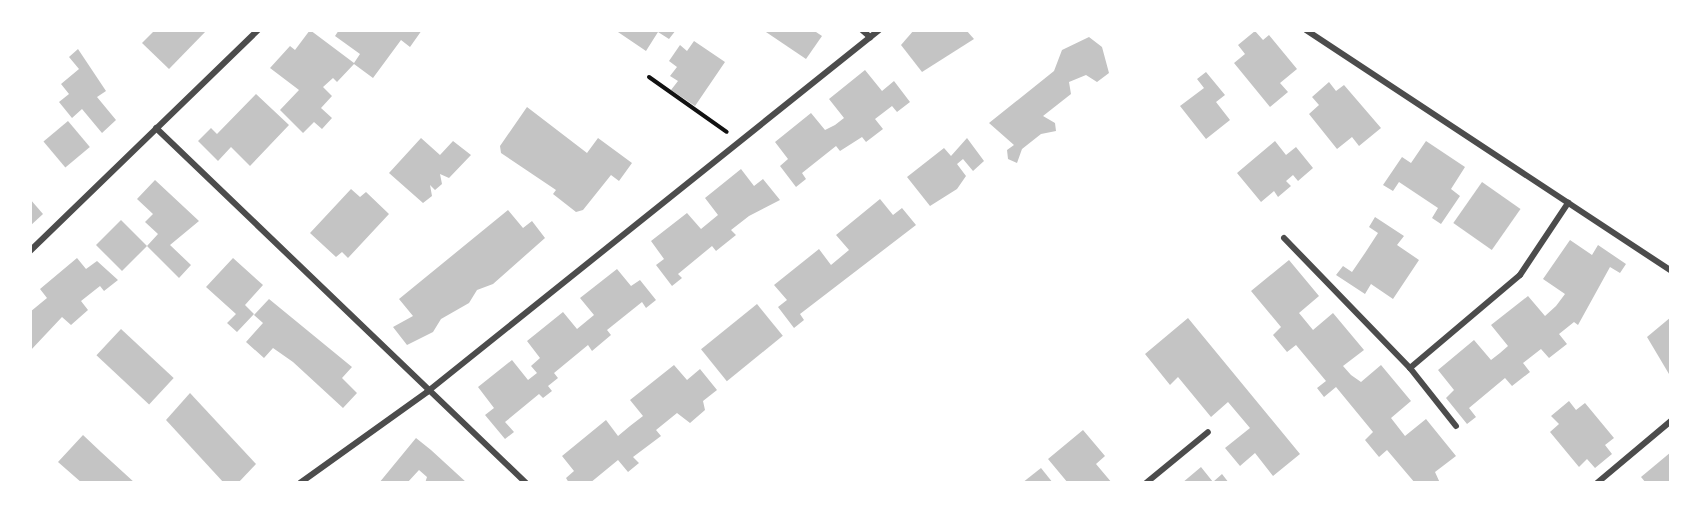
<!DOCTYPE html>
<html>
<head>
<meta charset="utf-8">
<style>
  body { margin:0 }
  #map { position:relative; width:1701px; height:513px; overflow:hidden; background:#fff; font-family:"PT Serif",serif }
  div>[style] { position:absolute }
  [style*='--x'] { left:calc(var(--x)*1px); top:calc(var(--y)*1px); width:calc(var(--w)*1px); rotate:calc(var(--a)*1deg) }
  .building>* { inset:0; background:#c4c4c4; transform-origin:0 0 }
  .path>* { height:4px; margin:-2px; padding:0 2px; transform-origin:2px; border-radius:2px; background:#111 }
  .minor>* { height:6px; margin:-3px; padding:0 3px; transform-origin:3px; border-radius:3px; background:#4c4c4c }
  span { translate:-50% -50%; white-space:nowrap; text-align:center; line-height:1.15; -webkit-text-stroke:6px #fff; paint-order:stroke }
  .frame { position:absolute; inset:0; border:32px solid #fff; pointer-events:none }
</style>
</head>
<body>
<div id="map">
  <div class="building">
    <div style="clip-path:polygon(155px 30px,207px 30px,169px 69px,142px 43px)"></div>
    <div style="clip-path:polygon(310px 30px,354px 63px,360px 54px,335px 36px,339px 30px,422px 30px,410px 47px,401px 40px,373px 78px,354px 64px,337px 82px,333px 78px,323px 87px,332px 96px,321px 108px,332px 118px,322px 129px,314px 122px,303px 133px,280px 110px,299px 90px,270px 68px,290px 46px,295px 50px)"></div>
    <div style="clip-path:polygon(615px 30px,676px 30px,669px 39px,658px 32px,646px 51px)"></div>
    <div style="clip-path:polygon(763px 30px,813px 30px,822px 36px,806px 59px)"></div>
    <div style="clip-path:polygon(914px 30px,966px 30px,974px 39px,922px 72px,901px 45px)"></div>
    <div style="clip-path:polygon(1255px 31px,1263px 40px,1269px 35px,1297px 69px,1280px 83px,1288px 92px,1270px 107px,1234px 63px,1245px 54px,1238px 45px)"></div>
    <div style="clip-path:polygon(1089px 37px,1102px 47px,1109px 73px,1097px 82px,1086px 75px,1069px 82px,1071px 94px,1043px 116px,1055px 123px,1056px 131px,1041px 134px,1022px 149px,1017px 163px,1008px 159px,1007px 150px,1014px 145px,989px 123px,1054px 71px,1062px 50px)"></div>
    <div style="clip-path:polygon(694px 41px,725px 62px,695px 106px,671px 90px,678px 81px,670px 76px,677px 67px,669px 61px,680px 45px,687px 51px)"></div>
    <div style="clip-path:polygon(78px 49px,106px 91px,97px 97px,116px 120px,102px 133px,82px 109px,72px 118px,59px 102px,69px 94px,61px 84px,79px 69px,69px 57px)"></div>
    <div style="clip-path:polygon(865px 70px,882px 91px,894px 81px,910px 102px,897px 112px,892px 106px,875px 119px,883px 129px,866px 142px,862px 137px,840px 151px,836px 146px,802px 173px,806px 179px,796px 187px,780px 166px,788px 159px,775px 142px,811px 113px,825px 130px,835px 125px,844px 118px,829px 99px)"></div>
    <div style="clip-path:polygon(1206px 72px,1225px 95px,1216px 102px,1230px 120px,1206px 139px,1180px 106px,1204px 88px,1197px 79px)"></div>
    <div style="clip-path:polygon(1329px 82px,1336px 91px,1344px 85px,1381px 128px,1359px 146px,1352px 137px,1337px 149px,1309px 114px,1319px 105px,1312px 97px)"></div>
    <div style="clip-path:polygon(256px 94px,289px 125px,250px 166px,231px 147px,218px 161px,198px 141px,211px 128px,217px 134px)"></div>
    <div style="clip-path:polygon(527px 107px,587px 153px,598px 138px,632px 163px,619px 181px,611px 175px,583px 210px,576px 212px,553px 194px,556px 190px,501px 153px,500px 146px)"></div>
    <div style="left:68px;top:121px;width:34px;height:32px;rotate:50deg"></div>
    <div style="clip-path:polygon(421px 138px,440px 155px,453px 141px,471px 155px,449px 178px,440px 174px,442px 184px,435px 190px,430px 185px,432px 196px,423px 203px,389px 173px)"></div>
    <div style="clip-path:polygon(967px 138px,984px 161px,973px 171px,963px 159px,957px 164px,966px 176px,957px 189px,930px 206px,907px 177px,944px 148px,951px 156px)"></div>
    <div style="clip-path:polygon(1275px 141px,1286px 155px,1296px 147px,1313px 168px,1298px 181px,1293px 175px,1286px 181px,1291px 186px,1278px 197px,1274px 191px,1261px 202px,1237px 173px)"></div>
    <div style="clip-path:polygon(1426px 141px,1465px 167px,1451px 189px,1460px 196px,1441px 224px,1432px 218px,1438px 208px,1399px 182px,1393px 191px,1383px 185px,1402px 157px,1411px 163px)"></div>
    <div style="clip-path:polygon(741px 169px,754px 186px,763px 179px,780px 200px,749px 216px,731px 230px,736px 235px,716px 251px,712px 246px,678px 274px,682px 278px,672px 286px,656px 265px,664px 259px,651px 241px,687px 213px,701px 229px,718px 215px,705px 198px)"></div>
    <div style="clip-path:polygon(155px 180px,199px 221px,170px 245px,191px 265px,179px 278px,147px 246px,122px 271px,96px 245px,121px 220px,147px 246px,158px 234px,145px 222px,153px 214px,137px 199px)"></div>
    <div style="left:1482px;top:182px;width:47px;height:50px;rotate:35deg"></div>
    <div style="clip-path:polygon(351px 189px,360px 197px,366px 192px,389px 214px,348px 258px,342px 252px,336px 257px,310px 233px)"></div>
    <div style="clip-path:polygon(30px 199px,43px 214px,30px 226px)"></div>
    <div style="clip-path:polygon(880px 199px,893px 215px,902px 208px,916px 225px,800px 314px,804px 320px,794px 328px,778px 307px,787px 300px,774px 285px,819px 249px,831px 265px,849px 250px,836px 235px)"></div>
    <div style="clip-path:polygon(508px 210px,523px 228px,532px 221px,545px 238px,493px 284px,477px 290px,469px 303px,441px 319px,433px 332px,407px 345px,393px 327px,413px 316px,399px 299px)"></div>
    <div style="clip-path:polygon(1375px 217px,1404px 236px,1397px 245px,1419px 260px,1393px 299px,1371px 284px,1365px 294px,1336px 275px,1343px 266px,1352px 272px,1365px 253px,1378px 233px,1369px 227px)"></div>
    <div style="clip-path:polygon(1570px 240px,1592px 255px,1598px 245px,1626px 264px,1620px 273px,1610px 267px,1578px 325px,1574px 322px,1559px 334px,1567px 344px,1549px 358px,1541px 349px,1523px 363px,1530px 372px,1512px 386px,1505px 378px,1469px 408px,1476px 417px,1467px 424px,1446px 398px,1454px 390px,1438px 370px,1474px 340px,1491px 360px,1500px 353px,1508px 346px,1491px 325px,1528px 296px,1545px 316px,1556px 306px,1565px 294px,1543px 279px)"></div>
    <div style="clip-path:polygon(77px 258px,86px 269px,97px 261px,118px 280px,104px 291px,100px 286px,81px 301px,88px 310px,71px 325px,62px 317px,30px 351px,30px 312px,47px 298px,40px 289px)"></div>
    <div style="clip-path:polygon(233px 258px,263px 285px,245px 305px,254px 314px,237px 332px,227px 323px,236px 314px,206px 287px)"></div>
    <div style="clip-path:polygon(1289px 260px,1319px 296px,1299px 313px,1313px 330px,1333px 313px,1364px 350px,1343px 366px,1351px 375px,1361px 382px,1381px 365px,1411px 401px,1391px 418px,1405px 436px,1426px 419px,1456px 456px,1435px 472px,1440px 483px,1415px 483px,1387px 450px,1379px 457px,1365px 440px,1373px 432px,1336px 387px,1324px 397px,1317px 388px,1326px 381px,1296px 345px,1287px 352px,1273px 335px,1281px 327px,1251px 291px)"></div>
    <div style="clip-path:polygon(617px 269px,631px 286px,640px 280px,656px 300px,646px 308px,642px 302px,607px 330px,611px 335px,592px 351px,588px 345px,554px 373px,558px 378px,548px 386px,552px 391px,543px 398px,539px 394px,505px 422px,514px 432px,505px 439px,485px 415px,494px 408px,478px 387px,512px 360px,528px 380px,537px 373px,531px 366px,540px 358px,527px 341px,563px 312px,577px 329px,594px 315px,580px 298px)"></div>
    <div style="clip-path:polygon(269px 299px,352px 367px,342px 378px,357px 393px,343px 408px,293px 362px,273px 348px,264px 358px,246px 342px,263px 323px,254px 315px)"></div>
    <div style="left:757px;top:304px;width:41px;height:72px;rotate:51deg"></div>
    <div style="clip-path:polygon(1671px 317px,1671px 372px,1669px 374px,1647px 337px)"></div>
    <div style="clip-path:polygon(1188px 318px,1300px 454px,1273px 476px,1255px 453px,1240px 466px,1225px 448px,1250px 428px,1228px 402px,1211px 417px,1178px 377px,1170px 385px,1145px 354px)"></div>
    <div style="left:121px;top:329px;width:72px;height:36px;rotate:43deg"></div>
    <div style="clip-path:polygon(674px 365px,687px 380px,700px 369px,717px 390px,703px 401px,705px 410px,690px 423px,677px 413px,656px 430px,661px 436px,633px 457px,639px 463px,628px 472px,618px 460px,590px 483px,569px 483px,566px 478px,574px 471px,562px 456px,606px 420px,618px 436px,630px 426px,643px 416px,630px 400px)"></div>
    <div style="clip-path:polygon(190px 393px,256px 464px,238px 483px,224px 483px,166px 420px)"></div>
    <div style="clip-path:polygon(1569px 401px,1576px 410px,1585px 403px,1614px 438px,1605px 445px,1612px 454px,1595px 468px,1587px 459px,1579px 467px,1550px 432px,1559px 424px,1551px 416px)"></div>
    <div style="clip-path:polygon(1083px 430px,1105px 456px,1096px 464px,1112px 483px,1068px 483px,1048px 459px)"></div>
    <div style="clip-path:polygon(83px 435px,101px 452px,135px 483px,82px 483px,58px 462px)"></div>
    <div style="clip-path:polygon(416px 438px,431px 450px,467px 483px,425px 483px,427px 477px,419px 470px,407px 483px,379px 483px)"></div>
    <div style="clip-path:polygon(1671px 452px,1671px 483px,1646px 483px,1641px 477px)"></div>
    <div style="clip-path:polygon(1201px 467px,1213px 482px,1222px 474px,1229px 483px,1182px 483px)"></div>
    <div style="clip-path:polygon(1041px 468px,1053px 483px,1022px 483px)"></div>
  </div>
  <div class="path">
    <div style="--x:649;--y:77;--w:95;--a:35.2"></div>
  </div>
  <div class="minor">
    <div style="--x:862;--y:30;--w:11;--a:41"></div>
    <div style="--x:1306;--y:30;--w:437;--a:33.4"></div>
    <div style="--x:156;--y:128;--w:513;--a:43.81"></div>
    <div style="--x:1284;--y:238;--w:181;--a:45.9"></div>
    <div style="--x:1410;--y:368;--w:144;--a:-40.2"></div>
    <div style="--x:1520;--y:275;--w:87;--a:-56.3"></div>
    <div style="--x:30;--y:251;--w:318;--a:-44.1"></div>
    <div style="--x:1410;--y:368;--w:74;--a:51.6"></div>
    <div style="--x:300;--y:483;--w:156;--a:-35.6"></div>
    <div style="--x:427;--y:392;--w:579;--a:-38.69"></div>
    <div style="--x:1146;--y:483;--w:80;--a:-39.4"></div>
    <div style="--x:1597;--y:483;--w:97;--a:-40"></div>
  </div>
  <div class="frame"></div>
</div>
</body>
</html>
